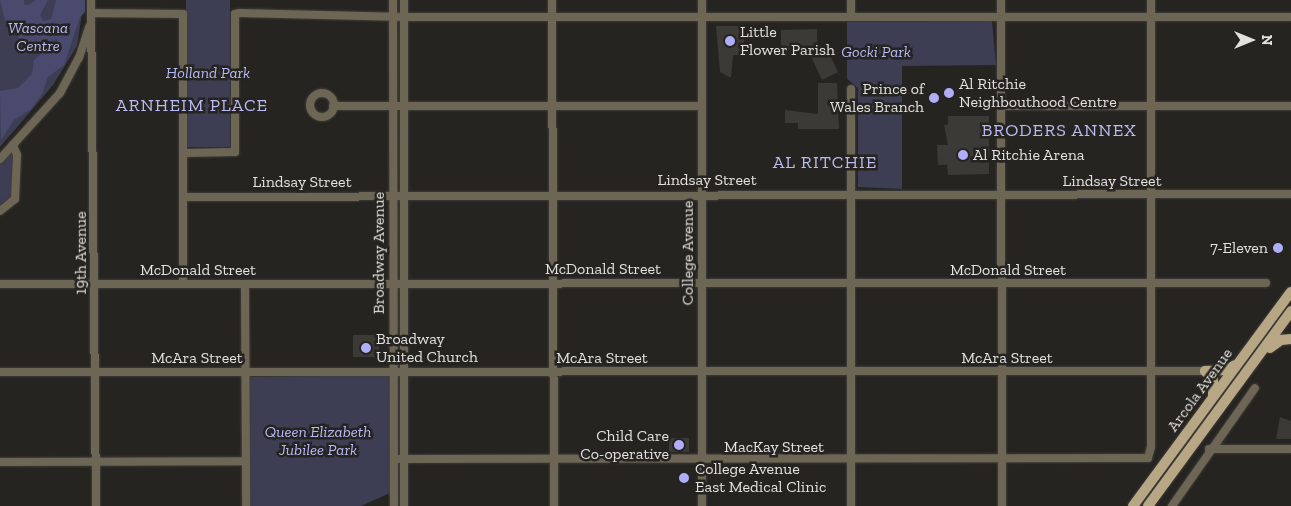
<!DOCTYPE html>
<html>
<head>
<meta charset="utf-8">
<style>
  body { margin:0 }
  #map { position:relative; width:1291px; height:506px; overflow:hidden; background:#262420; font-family:"Zilla Slab",serif }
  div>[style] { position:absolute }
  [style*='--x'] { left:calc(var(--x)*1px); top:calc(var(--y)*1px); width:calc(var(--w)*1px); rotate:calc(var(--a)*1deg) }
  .green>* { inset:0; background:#3d3e54; transform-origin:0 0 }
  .forest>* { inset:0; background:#4a4a6e }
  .building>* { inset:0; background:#3c3a36; transform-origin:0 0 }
  .roads { filter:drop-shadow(0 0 1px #403e3b) drop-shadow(0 0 1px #403e3b) }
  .minor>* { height:8px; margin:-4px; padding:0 4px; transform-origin:4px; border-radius:4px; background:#6e6655 }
  .minor>.ring { margin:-4px; padding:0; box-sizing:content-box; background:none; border:8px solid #6e6655; border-radius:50% }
  .major>* { height:10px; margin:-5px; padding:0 5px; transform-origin:5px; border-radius:5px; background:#b8a785 }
  .dots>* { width:14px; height:14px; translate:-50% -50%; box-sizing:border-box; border:2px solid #262420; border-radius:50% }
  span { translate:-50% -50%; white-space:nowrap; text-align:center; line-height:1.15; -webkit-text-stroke:5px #262420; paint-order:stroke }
  .park-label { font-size:16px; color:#b8b9f9; font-style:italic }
  .poi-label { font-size:16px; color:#e2e1de }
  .left { translate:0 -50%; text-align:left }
  .right { translate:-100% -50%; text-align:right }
  .street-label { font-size:16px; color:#e2e1de }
  .neighbourhood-label { font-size:18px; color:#babbf4; letter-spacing:1px }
  .north { position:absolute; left:1226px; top:15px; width:50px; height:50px; -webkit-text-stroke:4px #262420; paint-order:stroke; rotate:90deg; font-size:14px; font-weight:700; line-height:20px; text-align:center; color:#e2e1de }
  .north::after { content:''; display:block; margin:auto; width:18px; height:22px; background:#e2e1de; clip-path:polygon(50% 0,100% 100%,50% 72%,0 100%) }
</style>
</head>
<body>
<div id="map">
  <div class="green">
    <div style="clip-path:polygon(0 0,84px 0,77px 46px,53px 85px,0 147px)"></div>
    <div style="left:186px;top:0;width:44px;height:147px"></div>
    <div style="clip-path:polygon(992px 21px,996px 65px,902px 66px,902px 189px,858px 187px,858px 88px,847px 79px,847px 22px)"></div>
    <div style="clip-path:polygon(12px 152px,12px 196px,0 205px,0 163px)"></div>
    <div style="clip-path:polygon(392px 375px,390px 493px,361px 506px,250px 506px,250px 377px)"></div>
  </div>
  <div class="forest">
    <div style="clip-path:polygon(0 0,24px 0,24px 5px,28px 5px,36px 0,48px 0,40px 15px,43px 21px,51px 19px,56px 0,85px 0,85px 12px,80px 17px,64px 65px,48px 77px,42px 94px,31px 109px,14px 120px,1px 140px,0 91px,18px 88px,32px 74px,34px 60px,50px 46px,57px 46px,57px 39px,33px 47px,23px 43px,5px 20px)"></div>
  </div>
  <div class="building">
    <div style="clip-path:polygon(716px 26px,744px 26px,744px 55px,733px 55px,731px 78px,720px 72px)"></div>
    <div style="clip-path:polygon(817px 29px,817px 56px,828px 51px,838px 72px,822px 80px,808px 50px,781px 50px,781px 30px)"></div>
    <div style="clip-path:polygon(818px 83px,837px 83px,839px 129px,798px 129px,798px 123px,785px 123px,785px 110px,818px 114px)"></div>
    <div style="clip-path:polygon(948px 116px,989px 116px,989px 174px,948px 175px,947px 165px,938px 165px,937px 145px,948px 145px,944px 125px,948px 125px)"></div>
    <div style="left:353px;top:335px;width:26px;height:22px"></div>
    <div style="clip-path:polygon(1280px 417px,1291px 421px,1291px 439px,1276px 439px)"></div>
    <div style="left:669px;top:438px;width:20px;height:14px"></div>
  </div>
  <div class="roads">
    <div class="minor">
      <div style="--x:91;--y:0;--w:506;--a:89.43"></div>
      <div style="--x:393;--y:0;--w:506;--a:89.89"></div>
      <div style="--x:404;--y:0;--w:506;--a:90"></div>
      <div style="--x:552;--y:0;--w:506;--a:89.77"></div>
      <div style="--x:851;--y:0;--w:17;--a:90"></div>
      <div style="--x:1001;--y:0;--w:506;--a:89.89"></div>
      <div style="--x:91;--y:13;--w:92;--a:0.6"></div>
      <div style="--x:183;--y:14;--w:270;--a:90"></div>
      <div class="ring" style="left:310px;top:93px;width:16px;height:16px"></div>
      <div style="--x:333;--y:106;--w:369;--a:0"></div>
      <div style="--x:1002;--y:106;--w:289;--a:0"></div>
      <div style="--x:183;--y:153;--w:52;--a:-1.1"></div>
      <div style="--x:235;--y:152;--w:138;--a:-90"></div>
      <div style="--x:235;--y:14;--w:5;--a:-11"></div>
      <div style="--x:240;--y:13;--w:164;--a:1.4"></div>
      <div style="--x:404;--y:17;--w:887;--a:0"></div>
      <div style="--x:0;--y:159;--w:89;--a:-47.7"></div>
      <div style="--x:60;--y:93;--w:40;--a:-62"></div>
      <div style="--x:79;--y:58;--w:33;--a:-72"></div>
      <div style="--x:183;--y:197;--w:1108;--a:-0.16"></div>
      <div style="--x:0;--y:211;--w:19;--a:-39"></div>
      <div style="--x:15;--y:199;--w:44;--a:-87.4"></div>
      <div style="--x:17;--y:155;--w:11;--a:-112"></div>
      <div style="--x:0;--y:284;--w:1266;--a:-0.05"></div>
      <div style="--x:245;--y:284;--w:222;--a:89.7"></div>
      <div style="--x:0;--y:372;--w:1205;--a:-0.05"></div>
      <div style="--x:1209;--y:449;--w:82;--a:0"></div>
      <div style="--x:394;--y:459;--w:754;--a:-0.08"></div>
      <div style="--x:1148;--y:458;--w:11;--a:-75"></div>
      <div style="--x:1151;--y:447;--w:447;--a:-90"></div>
      <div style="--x:0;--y:462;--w:246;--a:-0.2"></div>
      <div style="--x:702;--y:506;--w:506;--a:-90"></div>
      <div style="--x:851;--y:506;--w:417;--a:-90"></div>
      <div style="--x:1172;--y:506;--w:144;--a:-54.9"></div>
    </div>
    <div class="major">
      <div style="--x:1270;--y:348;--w:14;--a:-36"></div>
      <div style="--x:1281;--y:340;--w:10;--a:-6"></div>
      <div style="--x:1205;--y:371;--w:21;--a:-3"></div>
      <div style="--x:1226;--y:370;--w:10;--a:-29"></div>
      <div style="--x:1205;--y:371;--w:11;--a:45"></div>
      <div style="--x:1213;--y:379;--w:17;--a:90"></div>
      <div style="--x:1133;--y:506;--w:266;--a:-53.6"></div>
      <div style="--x:1148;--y:506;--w:242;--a:-53.7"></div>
    </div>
  </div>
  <div class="dots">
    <div style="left:730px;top:41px;background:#aeaefa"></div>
    <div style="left:949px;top:93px;background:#aeaefa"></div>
    <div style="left:934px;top:98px;background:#aeaefa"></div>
    <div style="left:963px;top:155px;background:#aeaefa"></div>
    <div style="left:1278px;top:248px;background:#aeaefa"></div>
    <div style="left:366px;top:348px;background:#aeaefa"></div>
    <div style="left:679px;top:445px;background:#aeaefa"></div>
    <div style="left:684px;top:478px;background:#aeaefa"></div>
  </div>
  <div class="park-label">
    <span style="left:38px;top:37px">Wascana<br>Centre</span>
    <span style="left:876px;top:52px">Gocki Park</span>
    <span style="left:208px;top:73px">Holland Park</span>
    <span style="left:318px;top:441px">Queen Elizabeth<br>Jubilee Park</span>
  </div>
  <div class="poi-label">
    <span class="left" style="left:740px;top:41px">Little<br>Flower Parish</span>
    <span class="left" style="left:959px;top:93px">Al Ritchie<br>Neighbouthood Centre</span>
    <span class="right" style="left:924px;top:98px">Prince of<br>Wales Branch</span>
    <span class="left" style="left:973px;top:155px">Al Ritchie Arena</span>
    <span class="right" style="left:1268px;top:248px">7-Eleven</span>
    <span class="left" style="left:376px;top:348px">Broadway<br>United Church</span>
    <span class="right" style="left:669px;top:445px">Child Care<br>Co-operative</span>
    <span class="left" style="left:695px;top:478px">College Avenue<br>East Medical Clinic</span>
  </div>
  <div class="street-label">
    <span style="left:707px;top:180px">Lindsay Street</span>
    <span style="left:1112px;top:181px">Lindsay Street</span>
    <span style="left:302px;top:182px">Lindsay Street</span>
    <span style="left:81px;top:253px;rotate:-90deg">19th Avenue</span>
    <span style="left:379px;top:253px;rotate:-90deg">Broadway Avenue</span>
    <span style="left:688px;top:253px;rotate:-90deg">College Avenue</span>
    <span style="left:603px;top:269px">McDonald Street</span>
    <span style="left:198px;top:270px">McDonald Street</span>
    <span style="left:1008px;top:270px">McDonald Street</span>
    <span style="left:197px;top:358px">McAra Street</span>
    <span style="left:602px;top:358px">McAra Street</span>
    <span style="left:1007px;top:358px">McAra Street</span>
    <span style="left:1200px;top:390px;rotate:-54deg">Arcola Avenue</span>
    <span style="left:774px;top:447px">MacKay Street</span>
  </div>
  <div class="neighbourhood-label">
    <span style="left:192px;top:105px">ARNHEIM PLACE</span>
    <span style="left:1059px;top:130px">BRODERS ANNEX</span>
    <span style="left:825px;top:162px">AL RITCHIE</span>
  </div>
  <div class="north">N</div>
</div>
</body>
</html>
